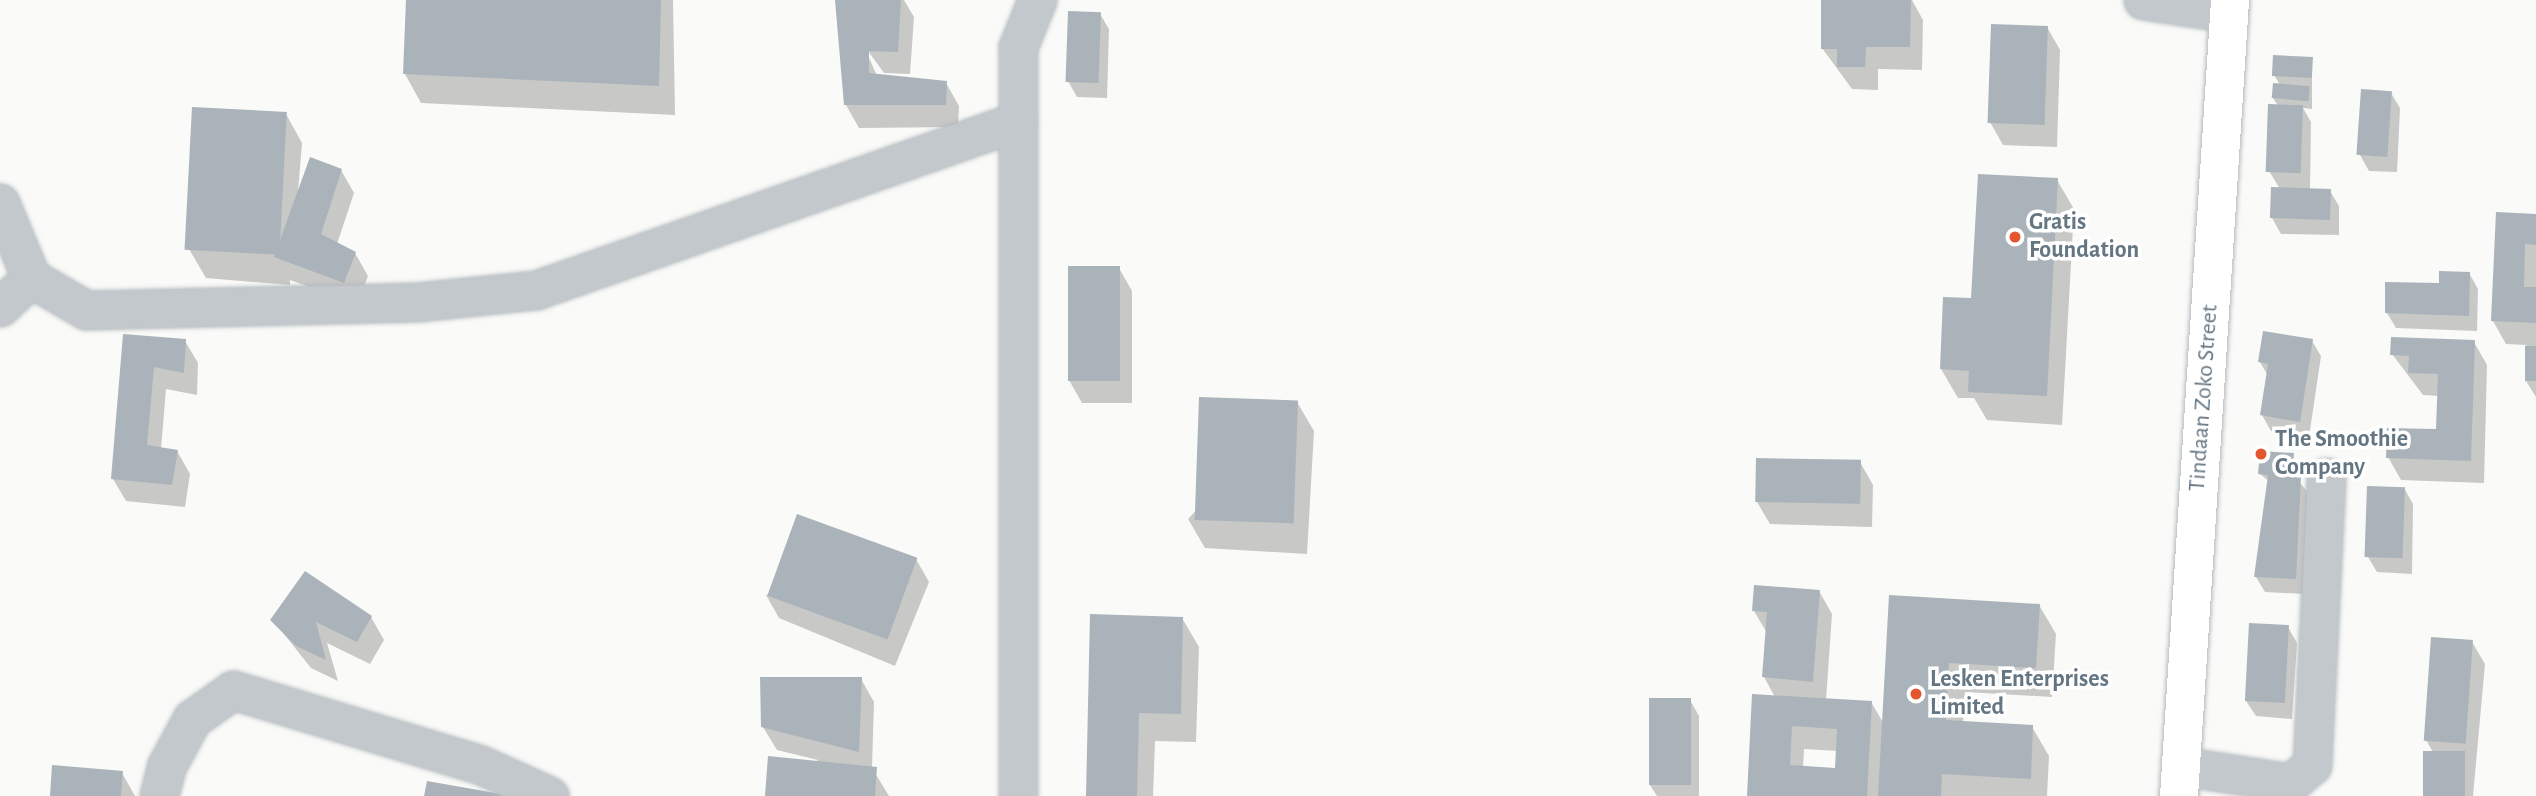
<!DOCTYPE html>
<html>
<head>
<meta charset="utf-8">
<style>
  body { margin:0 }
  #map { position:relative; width:2536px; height:796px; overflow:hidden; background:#fafaf8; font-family:"Alegreya Sans",sans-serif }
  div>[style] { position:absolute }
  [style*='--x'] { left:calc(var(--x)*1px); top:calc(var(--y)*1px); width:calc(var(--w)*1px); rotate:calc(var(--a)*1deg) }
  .shadow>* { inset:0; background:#0003 }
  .building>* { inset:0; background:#aab3b9; transform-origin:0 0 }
  .roads { filter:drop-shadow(0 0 2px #b3babf) drop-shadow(0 0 2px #b3babf) }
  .street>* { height:37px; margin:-18.5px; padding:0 18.5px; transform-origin:18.5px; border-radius:18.5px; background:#c3c8cc }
  .secondary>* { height:38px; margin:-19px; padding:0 19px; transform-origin:19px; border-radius:19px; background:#fff }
  .dots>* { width:19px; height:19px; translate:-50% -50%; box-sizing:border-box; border:4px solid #fff; border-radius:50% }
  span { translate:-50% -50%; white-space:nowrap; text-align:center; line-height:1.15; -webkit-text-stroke:7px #fff; paint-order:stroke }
  .poi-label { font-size:24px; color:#657683; font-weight:700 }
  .left { translate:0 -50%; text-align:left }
  .street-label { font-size:24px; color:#657683 }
</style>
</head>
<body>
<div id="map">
  <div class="shadow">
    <div style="clip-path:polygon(407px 0,673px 0,675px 115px,421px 103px,405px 74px)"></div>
    <div style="clip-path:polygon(837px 0,904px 0,914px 17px,910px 74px,884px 73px,863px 44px,877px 76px,946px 83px,959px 106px,958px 127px,859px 128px,846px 105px)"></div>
    <div style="clip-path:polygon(1823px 0,1912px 0,1923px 20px,1922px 70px,1878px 69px,1878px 90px,1852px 89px,1822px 48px)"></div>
    <div style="clip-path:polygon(1100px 14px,1109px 29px,1107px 98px,1077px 97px,1068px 81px)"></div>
    <div style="clip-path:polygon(2047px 27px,2060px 50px,2057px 147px,2003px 145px,1990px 122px)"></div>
    <div style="clip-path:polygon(2312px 59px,2312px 109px,2303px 108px,2311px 122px,2310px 190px,2330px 191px,2339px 206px,2339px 235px,2281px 234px,2272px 218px,2280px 189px,2269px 171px,2278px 106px,2273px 98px,2280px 85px,2274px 75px)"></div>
    <div style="clip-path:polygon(2391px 93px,2400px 108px,2397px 172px,2369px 171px,2360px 155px)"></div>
    <div style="clip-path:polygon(286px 114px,302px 143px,298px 192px,341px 170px,354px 193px,337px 244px,355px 253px,368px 276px,357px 304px,290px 280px,290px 285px,206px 278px,189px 249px)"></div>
    <div style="clip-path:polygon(2057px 180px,2074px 209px,2062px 425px,1987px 420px,1974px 398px,1958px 398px,1941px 369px,1973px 300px)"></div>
    <div style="clip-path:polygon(2536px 215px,2536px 397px,2526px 381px,2526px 345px,2506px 344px,2493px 321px)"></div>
    <div style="clip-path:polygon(1119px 268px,1132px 291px,1132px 403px,1082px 403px,1069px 380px)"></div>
    <div style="clip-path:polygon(2469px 273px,2478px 289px,2477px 331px,2396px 328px,2387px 313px)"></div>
    <div style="clip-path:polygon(125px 336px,185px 341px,198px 363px,197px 395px,166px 389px,161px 449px,177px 451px,190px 474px,185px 507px,126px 501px,113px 479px)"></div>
    <div style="clip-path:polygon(2312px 341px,2321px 356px,2309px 437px,2271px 431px,2262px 415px,2268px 376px,2260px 362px)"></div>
    <div style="clip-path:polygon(2474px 342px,2487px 365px,2484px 483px,2401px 480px,2388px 457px,2438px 431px,2439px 396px,2423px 395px,2392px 354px)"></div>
    <div style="clip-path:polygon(1297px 402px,1314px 431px,1307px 554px,1205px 548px,1188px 519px)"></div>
    <div style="clip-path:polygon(2293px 455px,2296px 478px,2309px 494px,2304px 594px,2265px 592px,2256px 577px,2270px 482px,2260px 474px)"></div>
    <div style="clip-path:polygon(1860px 462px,1873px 485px,1872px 527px,1770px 524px,1757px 502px)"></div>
    <div style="clip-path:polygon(2404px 488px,2413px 504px,2412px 574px,2377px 572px,2368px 557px)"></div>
    <div style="clip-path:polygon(916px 559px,929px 582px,895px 666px,779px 618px,766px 595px)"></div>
    <div style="clip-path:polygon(evenodd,1819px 591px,1832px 614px,1826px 700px,1871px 702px,1884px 724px,1891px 597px,2039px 605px,2056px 634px,2052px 697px,1965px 692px,1963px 723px,2032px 727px,2049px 756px,2047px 796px,1749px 796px,1775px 697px,1764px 677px,1767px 633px,1754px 611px,1819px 591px,1804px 749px,1838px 751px,1837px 770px,1803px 768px,1804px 749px)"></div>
    <div style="clip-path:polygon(371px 617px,384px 640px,370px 664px,327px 643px,338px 681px,311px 668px,273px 620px)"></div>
    <div style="clip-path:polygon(1182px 618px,1199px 647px,1196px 742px,1155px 741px,1153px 796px,1087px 796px)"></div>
    <div style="clip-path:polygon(2288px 627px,2297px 643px,2292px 719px,2256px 716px,2246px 701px)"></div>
    <div style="clip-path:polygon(2472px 642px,2485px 664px,2473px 796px,2425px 796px,2433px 752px,2426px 740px)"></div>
    <div style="clip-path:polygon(861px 679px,874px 702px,872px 768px,889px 796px,766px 796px,818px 760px,777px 750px,763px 727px)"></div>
    <div style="clip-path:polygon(1690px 700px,1699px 716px,1699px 796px,1657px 796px,1650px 785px)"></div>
    <div style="clip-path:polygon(122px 773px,135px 796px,51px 796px)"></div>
  </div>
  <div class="building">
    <div style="clip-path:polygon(406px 0,661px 0,659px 86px,403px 74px)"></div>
    <div style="clip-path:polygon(835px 0,901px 0,898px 52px,869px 51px,869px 73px,947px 81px,946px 105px,844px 105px)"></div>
    <div style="clip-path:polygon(1821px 0,1911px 0,1910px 47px,1866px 47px,1865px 67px,1837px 67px,1837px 49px,1821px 49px)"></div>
    <div style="left:1068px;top:11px;width:33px;height:71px;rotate:2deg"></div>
    <div style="left:1991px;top:24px;width:57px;height:99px;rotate:2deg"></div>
    <div style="left:2273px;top:55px;width:40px;height:21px;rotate:3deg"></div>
    <div style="left:2273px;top:83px;width:37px;height:15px;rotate:5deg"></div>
    <div style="left:2361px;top:89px;width:31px;height:66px;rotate:4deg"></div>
    <div style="left:2268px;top:104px;width:35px;height:68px;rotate:2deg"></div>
    <div style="left:192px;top:107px;width:95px;height:143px;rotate:3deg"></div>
    <div style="clip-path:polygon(310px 157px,342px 169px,321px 234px,356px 252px,344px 283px,274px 257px)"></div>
    <div style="clip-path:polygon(1978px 174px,2058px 178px,2047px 396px,1968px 392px,1969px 371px,1940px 369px,1943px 297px,1971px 298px)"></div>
    <div style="left:2271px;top:187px;width:60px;height:31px;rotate:2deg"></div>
    <div style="clip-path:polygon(2496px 212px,2536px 214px,2536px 245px,2525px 244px,2524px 287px,2536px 287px,2536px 323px,2491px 321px)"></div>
    <div style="left:1068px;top:266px;width:52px;height:115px"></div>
    <div style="clip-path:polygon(2439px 271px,2470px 272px,2469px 316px,2385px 313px,2385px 282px,2439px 283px)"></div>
    <div style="clip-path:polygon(2263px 331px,2313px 339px,2300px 422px,2260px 415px,2268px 364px,2258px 362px)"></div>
    <div style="clip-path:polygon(123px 334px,186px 339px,184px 373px,154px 367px,147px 445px,178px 450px,172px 485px,111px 479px)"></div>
    <div style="clip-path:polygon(2391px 337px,2475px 340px,2471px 461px,2386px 458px,2387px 428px,2436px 429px,2438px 374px,2408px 373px,2409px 356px,2390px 355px)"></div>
    <div style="left:2525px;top:346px;width:11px;height:35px"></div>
    <div style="left:1199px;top:397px;width:99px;height:123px;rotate:2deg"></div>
    <div style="clip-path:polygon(2260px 451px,2294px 453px,2292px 476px,2301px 477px,2296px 579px,2254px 577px,2268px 475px,2258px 474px)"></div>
    <div style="left:1756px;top:458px;width:105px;height:44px;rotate:1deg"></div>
    <div style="left:2367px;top:486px;width:38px;height:71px;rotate:2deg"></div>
    <div style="left:797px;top:514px;width:128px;height:87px;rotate:20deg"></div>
    <div style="clip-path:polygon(305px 571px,372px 616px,357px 642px,316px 622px,326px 660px,296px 646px,270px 620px)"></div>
    <div style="clip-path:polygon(1754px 585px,1820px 590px,1813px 682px,1762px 677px,1767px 612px,1752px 611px)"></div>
    <div style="clip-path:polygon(1889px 595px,2040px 604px,2036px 668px,1949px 663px,1946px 720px,2033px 725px,2031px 779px,1942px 774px,1941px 796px,1878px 796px)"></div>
    <div style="clip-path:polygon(1090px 614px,1183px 617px,1181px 714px,1139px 713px,1137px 796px,1086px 796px)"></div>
    <div style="left:2249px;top:623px;width:40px;height:78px;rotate:3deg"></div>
    <div style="left:2431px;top:637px;width:42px;height:104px;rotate:4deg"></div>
    <div style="clip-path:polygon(760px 677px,862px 677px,859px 752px,761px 727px)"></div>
    <div style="clip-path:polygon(evenodd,1752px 694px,1872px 701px,1867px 796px,1747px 796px,1752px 694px,1792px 726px,1837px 729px,1835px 768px,1790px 765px,1792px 726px)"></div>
    <div style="left:1649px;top:698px;width:42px;height:87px"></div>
    <div style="left:2423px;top:751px;width:42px;height:45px"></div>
    <div style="clip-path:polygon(768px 756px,877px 767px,875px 796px,765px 796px)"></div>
    <div style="clip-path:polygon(52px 765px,123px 771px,121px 796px,50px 796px)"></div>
    <div style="clip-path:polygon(427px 781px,507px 795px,507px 796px,424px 796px)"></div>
  </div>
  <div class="roads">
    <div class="street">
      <div style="--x:2143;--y:0;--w:87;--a:8.6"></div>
      <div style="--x:0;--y:203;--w:81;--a:67.5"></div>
      <div style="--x:31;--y:278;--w:64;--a:30.2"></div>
      <div style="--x:86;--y:310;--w:331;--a:-1.4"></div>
      <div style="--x:417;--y:302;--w:120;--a:-5.8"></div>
      <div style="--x:536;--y:290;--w:511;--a:-19.32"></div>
      <div style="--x:0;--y:307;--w:42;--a:-43.1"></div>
      <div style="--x:2181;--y:766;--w:111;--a:8.8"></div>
      <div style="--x:2291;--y:783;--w:28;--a:-41"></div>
      <div style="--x:2312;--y:765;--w:288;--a:-87.2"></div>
      <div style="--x:159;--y:796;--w:30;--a:-76"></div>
      <div style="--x:166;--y:767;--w:55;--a:-61.6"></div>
      <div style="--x:192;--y:719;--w:50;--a:-35.3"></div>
      <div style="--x:233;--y:690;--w:259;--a:16.8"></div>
      <div style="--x:481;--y:765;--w:75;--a:24.5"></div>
      <div style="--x:1018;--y:796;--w:749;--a:-90"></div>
      <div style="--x:1018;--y:47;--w:51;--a:-68"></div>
    </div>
    <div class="secondary">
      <div style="--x:2179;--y:796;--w:798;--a:-86.33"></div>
    </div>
  </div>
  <div class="dots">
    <div style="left:2015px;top:237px;background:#e4572e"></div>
    <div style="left:2261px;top:454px;background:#e4572e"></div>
    <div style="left:1916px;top:694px;background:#e4572e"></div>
  </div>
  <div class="poi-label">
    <span class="left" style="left:2029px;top:237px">Gratis<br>Foundation</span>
    <span class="left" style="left:2275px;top:454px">The Smoothie<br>Company</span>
    <span class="left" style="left:1930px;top:694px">Lesken Enterprises<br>Limited</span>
  </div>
  <div class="street-label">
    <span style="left:2204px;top:398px;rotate:-86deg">Tindaan Zoko Street</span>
  </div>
</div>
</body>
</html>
